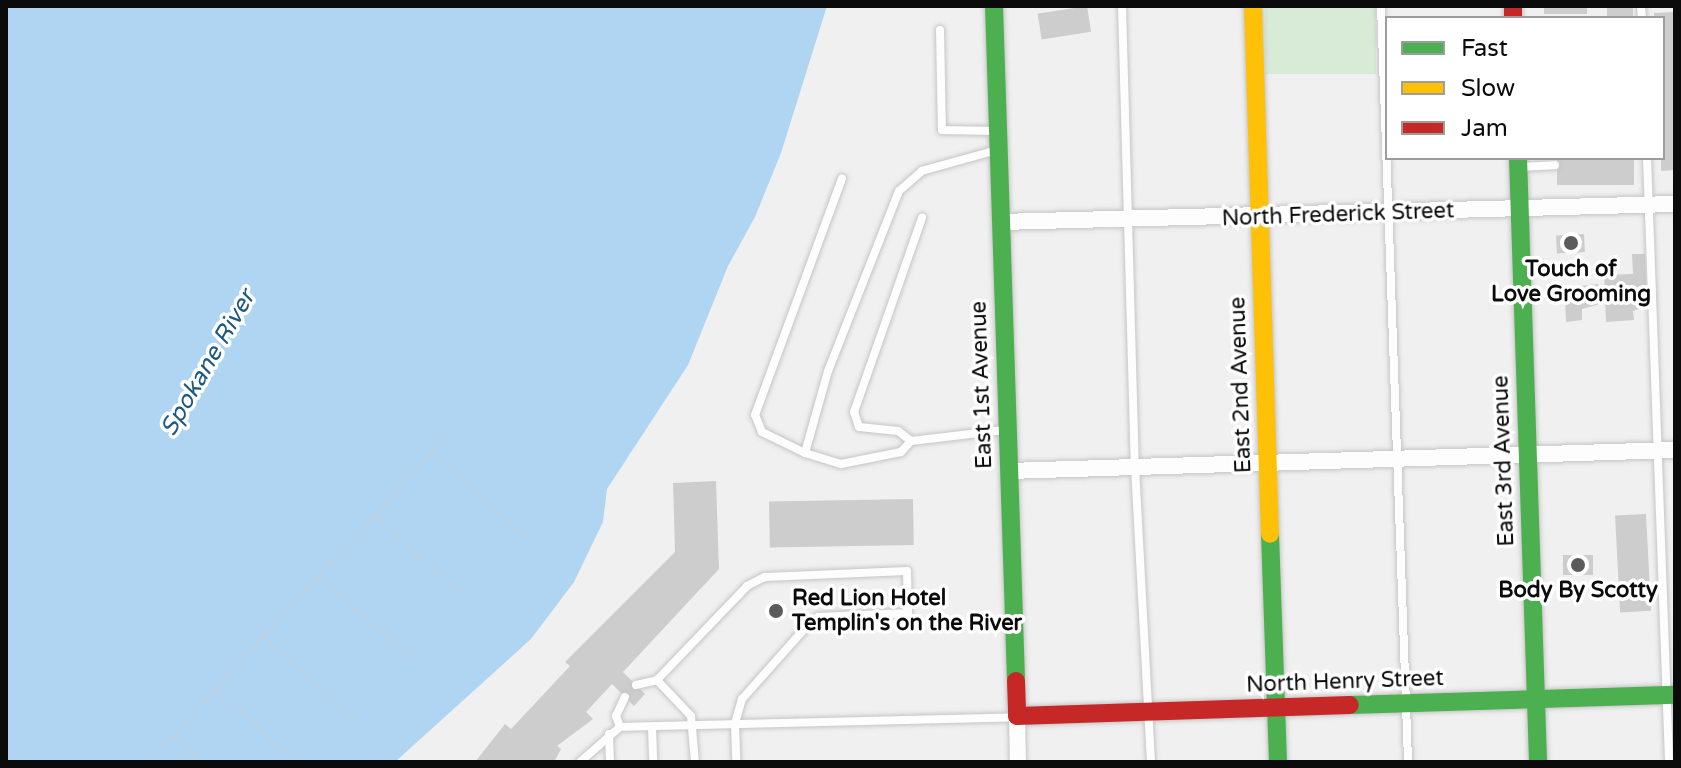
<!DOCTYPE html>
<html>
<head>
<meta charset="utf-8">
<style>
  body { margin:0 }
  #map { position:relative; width:1681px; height:768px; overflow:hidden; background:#f0f0f1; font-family:"Varela Round",sans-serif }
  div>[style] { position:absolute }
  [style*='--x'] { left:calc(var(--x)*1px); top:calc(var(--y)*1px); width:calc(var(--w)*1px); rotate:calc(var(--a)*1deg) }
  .green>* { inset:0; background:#d7ebd7; transform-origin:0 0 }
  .water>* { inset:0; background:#afd5f3 }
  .building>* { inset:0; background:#cdcdcd; transform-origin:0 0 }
  .path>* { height:3px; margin-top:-1.5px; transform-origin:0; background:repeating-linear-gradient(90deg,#cdcdce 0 2px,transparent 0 8px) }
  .roads { filter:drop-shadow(0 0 2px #c5c5c5) drop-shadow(0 0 2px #c5c5c5) }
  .lane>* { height:8px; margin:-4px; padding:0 4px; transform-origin:4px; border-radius:4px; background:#fdfdfd }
  .street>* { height:16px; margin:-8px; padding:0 8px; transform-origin:8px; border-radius:8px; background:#fdfdfd }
  .fast>* { height:18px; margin:-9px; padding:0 9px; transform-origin:9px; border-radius:9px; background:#4caf50 }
  .slow>* { height:18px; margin:-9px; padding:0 9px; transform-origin:9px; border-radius:9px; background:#ffc107 }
  .jam>* { height:18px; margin:-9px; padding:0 9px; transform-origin:9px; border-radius:9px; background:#c62828 }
  .dots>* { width:22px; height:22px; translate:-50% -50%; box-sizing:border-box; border:4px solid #fff; border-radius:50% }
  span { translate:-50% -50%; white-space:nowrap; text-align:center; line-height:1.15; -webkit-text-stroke:7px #fff; paint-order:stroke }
  .street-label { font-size:22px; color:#0b0b0c }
  .poi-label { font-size:22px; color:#0b0b0c; font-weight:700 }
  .left { translate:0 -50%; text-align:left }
  .water-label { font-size:24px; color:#1d5881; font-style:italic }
  .frame { position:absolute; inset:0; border:8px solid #0b0b0c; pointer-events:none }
  .legend { position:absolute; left:1385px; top:16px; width:280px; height:144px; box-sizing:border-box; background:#fff; border:2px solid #9d9d9e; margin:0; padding:10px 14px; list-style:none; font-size:24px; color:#0b0b0c }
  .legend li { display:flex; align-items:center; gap:16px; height:40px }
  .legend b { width:40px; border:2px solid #9d9d9e }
</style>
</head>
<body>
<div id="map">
  <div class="green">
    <div style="left:1265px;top:6px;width:111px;height:68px"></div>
  </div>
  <div class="water">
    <div style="clip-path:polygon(6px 6px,827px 6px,781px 153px,755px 217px,728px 266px,688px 365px,607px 489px,603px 522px,574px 582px,531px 639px,395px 762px,6px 762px)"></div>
  </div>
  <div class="building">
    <div style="left:1087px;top:6px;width:26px;height:50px;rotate:81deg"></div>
    <div style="left:1544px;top:6px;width:43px;height:8px"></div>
    <div style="left:1607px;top:6px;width:26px;height:12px"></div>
    <div style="clip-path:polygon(1675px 12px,1675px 170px,1661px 171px,1663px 18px,1654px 18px,1654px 13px)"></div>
    <div style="left:1557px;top:158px;width:77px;height:27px"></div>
    <div style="left:1584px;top:234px;width:18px;height:28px;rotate:87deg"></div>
    <div style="clip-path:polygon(1632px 254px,1645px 254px,1647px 306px,1633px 311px,1634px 320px,1606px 322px,1604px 275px,1633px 274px)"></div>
    <div style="clip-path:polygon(1598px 284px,1600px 304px,1582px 309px,1582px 320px,1566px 322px,1565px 297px,1581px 296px,1580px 286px)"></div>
    <div style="clip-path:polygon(716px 481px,719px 569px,623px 672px,645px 694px,634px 706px,612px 684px,586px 712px,593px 719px,557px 746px,561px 749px,554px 762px,475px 762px,505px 724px,511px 729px,570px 666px,565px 662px,675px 552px,673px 483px)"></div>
    <div style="left:913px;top:499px;width:46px;height:144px;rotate:89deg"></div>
    <div style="left:1646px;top:514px;width:97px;height:31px;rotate:87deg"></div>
    <div style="left:1593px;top:555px;width:20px;height:30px;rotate:90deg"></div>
  </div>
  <div class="path">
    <div style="--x:432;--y:453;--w:123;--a:41.7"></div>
    <div style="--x:374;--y:515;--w:126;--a:42.4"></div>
    <div style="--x:318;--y:576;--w:126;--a:41.1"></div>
    <div style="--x:264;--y:637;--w:130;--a:42.2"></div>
    <div style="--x:217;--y:689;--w:105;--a:42.7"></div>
    <div style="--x:175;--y:735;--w:40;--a:43"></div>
    <div style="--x:148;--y:762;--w:442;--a:-47.5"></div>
  </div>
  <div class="roads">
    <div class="lane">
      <div style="--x:1122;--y:6;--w:461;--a:88.4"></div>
      <div style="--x:1135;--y:467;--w:295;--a:86.9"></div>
      <div style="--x:1381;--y:6;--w:756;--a:87.95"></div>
      <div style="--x:1641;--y:6;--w:12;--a:85"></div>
      <div style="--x:940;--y:30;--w:100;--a:88.9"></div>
      <div style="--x:942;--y:130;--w:54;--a:1.1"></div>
      <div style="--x:997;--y:150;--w:78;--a:164.4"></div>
      <div style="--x:922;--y:171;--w:30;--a:139"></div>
      <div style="--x:899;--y:191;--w:193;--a:111.5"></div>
      <div style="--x:828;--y:371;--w:85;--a:105.7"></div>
      <div style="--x:805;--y:453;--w:38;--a:17"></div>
      <div style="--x:841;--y:464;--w:61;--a:-11.3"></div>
      <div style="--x:901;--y:452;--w:15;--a:-48"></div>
      <div style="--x:911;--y:441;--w:94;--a:-6.7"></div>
      <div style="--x:1647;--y:158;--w:604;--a:87.91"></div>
      <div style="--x:1520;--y:167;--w:35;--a:-3"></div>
      <div style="--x:911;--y:441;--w:16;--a:-142"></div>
      <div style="--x:898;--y:431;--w:39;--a:-174"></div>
      <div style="--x:859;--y:427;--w:16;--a:-108"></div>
      <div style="--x:854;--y:412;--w:206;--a:-70.7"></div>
      <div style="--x:805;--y:453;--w:48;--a:-154"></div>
      <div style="--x:762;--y:432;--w:18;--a:-112"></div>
      <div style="--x:755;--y:415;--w:252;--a:-69.8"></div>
      <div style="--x:636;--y:685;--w:22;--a:-13"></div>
      <div style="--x:620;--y:727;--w:12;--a:-110"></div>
      <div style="--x:616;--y:716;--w:21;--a:-65"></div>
      <div style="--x:652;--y:727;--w:35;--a:88"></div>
      <div style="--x:609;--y:734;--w:28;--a:88"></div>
      <div style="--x:580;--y:762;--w:53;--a:-41.2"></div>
      <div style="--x:620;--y:727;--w:396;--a:-1.4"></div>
      <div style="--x:695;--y:762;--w:46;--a:-95"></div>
      <div style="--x:691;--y:716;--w:50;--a:-133.4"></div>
      <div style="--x:657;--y:680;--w:130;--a:-46.2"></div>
      <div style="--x:747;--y:586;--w:20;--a:-27"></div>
      <div style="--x:765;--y:577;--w:142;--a:-2.4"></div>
      <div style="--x:907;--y:571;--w:42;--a:88.6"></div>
      <div style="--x:908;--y:613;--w:90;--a:177.5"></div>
      <div style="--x:818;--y:617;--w:16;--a:140"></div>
      <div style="--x:806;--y:627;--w:96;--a:131.6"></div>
      <div style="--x:742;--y:699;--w:26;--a:106"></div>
      <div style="--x:735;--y:724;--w:38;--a:88"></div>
    </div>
    <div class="street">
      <div style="--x:1000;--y:222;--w:675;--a:-1.53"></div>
      <div style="--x:1009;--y:471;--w:666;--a:-1.81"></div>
      <div style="--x:1017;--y:716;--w:46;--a:88.8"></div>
    </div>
    <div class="fast">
      <div style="--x:994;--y:6;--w:675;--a:88.13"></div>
      <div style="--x:1518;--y:158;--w:604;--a:88.1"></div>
      <div style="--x:1270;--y:534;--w:228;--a:88"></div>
      <div style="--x:1350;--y:705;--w:325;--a:-1.8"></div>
    </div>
    <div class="slow">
      <div style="--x:1253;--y:6;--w:528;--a:88.16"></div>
    </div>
    <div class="jam">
      <div style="--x:1513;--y:6;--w:12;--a:90"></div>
      <div style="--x:1016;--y:681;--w:35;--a:88"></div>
      <div style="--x:1017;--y:716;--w:333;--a:-1.9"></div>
    </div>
  </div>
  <div class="dots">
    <div style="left:1571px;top:243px;background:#5b5b5c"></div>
    <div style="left:1578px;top:565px;background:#5b5b5c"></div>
    <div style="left:776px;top:611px;background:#5b5b5c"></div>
  </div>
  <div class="street-label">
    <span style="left:1338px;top:215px;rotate:-2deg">North Frederick Street</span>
    <span style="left:982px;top:385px;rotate:-92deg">East 1st Avenue</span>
    <span style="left:1241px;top:385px;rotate:-92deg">East 2nd Avenue</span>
    <span style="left:1504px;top:461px;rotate:-92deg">East 3rd Avenue</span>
    <span style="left:1345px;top:682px;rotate:-2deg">North Henry Street</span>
  </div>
  <div class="poi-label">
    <span style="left:1571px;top:282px">Touch of<br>Love Grooming</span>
    <span style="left:1578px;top:591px">Body By Scotty</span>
    <span class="left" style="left:792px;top:611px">Red Lion Hotel<br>Templin's on the River</span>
  </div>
  <div class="water-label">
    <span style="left:208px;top:363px;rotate:-60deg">Spokane River</span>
  </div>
  <div class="frame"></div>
  <ul class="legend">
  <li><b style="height:10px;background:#4caf50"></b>Fast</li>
  <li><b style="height:10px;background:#ffc107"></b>Slow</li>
  <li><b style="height:10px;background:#c62828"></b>Jam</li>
  </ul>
</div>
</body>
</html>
